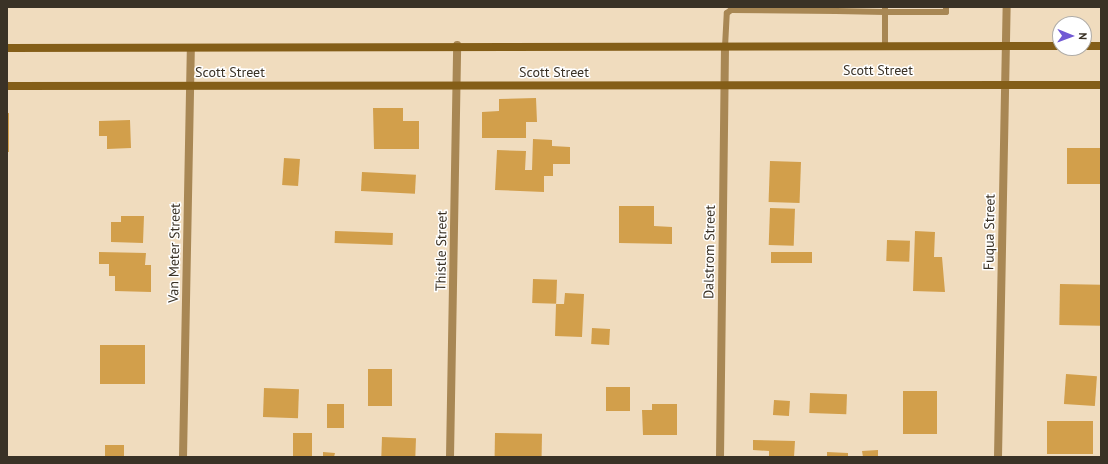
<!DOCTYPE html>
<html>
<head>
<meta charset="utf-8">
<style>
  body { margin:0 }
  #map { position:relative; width:1108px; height:464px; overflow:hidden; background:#f0dcbe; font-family:"PT Sans",sans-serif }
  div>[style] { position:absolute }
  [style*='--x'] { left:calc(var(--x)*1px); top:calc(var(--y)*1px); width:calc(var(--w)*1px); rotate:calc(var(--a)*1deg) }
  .building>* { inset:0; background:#d29f4b; transform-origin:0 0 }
  .service>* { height:6px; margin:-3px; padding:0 3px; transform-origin:3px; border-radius:3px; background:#a88754 }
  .minor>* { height:8px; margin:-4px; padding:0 4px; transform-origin:4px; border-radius:4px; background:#a88754 }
  .secondary>* { height:8px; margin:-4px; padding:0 4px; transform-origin:4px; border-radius:4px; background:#845e18 }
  span { translate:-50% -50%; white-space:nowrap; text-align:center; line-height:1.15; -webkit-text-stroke:3px #fff; paint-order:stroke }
  .street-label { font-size:14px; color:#3a3226 }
  .frame { position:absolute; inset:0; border:8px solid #3a3226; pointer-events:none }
  .north { position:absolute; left:1052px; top:16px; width:40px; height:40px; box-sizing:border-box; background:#fff; border:1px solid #b0ada8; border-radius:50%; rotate:91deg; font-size:11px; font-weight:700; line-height:16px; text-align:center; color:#3a3226 }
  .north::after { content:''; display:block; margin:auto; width:14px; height:18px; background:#7159d4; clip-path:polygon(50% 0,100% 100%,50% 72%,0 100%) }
</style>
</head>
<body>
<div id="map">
  <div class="building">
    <div style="clip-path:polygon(536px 98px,537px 122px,526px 122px,526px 138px,482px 138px,482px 112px,499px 111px,499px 99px)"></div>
    <div style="clip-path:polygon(373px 108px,403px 108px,403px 121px,419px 121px,419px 149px,374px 149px)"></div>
    <div style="left:7px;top:113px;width:2px;height:39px"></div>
    <div style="clip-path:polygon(130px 120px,131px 148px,107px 149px,107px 136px,99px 136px,99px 121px)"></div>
    <div style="clip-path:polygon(533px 139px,552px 140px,552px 146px,570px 147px,570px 164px,553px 164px,553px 176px,544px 176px,544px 192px,495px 190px,497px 150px,526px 151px,525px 170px,532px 170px)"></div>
    <div style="left:1067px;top:148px;width:34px;height:36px"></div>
    <div style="left:284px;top:158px;width:16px;height:27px;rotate:4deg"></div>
    <div style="left:770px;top:161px;width:31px;height:41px;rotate:2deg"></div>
    <div style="left:362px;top:172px;width:54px;height:19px;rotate:3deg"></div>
    <div style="clip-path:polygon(619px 206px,654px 206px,654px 226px,672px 227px,672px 244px,619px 243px)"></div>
    <div style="left:770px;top:208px;width:25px;height:37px;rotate:2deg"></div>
    <div style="clip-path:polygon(121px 216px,144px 216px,143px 243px,111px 242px,111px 222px,121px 222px)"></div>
    <div style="left:335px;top:231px;width:58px;height:12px;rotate:2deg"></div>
    <div style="clip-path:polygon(915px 231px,935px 232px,934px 257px,942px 257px,945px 292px,913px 291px)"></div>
    <div style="left:887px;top:240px;width:23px;height:21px;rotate:2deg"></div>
    <div style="clip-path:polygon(99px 252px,146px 253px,145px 265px,151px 265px,151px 292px,115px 291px,115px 276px,109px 276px,109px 264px,99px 264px)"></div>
    <div style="left:771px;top:252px;width:41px;height:11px"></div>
    <div style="left:533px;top:279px;width:24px;height:24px;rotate:2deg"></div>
    <div style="left:1060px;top:284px;width:41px;height:41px;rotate:1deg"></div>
    <div style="clip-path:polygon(565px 293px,584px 294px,582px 337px,555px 336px,556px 304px,564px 304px)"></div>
    <div style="left:592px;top:328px;width:18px;height:16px;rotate:3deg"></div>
    <div style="left:100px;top:345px;width:45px;height:39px"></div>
    <div style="left:368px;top:369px;width:24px;height:37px"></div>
    <div style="left:1066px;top:374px;width:31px;height:30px;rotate:4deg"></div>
    <div style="left:606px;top:387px;width:24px;height:24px"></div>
    <div style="left:264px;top:388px;width:35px;height:29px;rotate:2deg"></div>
    <div style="left:903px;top:391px;width:34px;height:43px"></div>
    <div style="left:810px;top:393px;width:37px;height:20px;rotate:2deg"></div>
    <div style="left:774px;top:400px;width:16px;height:15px;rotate:4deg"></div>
    <div style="left:327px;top:404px;width:17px;height:24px"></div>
    <div style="clip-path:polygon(652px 404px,677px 404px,677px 435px,643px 435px,642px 410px,652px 410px)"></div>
    <div style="left:1047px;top:421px;width:46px;height:33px"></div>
    <div style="left:293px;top:433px;width:19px;height:24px"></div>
    <div style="left:495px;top:433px;width:47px;height:24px;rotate:1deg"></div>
    <div style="left:382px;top:437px;width:34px;height:20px;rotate:2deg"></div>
    <div style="clip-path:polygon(753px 440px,795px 441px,794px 457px,769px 457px,769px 451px,753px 450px)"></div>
    <div style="left:105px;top:445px;width:19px;height:12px"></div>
    <div style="clip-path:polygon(878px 450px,878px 457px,863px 457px,862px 451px)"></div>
    <div style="clip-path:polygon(323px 452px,335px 453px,334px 457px,323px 457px)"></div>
    <div style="clip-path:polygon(827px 452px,848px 453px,848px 457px,827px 457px)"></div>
  </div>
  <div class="service">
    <div style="--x:836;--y:7;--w:4;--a:90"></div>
    <div style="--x:836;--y:11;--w:49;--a:1.2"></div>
    <div style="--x:885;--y:12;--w:5;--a:-90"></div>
    <div style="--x:725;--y:47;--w:34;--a:-87"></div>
    <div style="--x:727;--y:13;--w:5;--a:-37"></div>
    <div style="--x:731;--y:10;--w:105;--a:0.5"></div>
    <div style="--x:885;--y:47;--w:35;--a:-90"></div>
    <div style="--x:885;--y:12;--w:61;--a:0"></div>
    <div style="--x:946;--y:12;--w:5;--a:-90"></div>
  </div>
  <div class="minor">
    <div style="--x:183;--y:457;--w:407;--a:-88.9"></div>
    <div style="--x:450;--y:457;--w:412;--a:-89"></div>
    <div style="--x:720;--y:457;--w:410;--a:-89.3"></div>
    <div style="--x:998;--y:457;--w:450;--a:-88.9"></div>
  </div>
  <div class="secondary">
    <div style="--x:1084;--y:46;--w:17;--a:0"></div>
    <div style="--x:7;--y:48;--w:1053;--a:-0.11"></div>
    <div style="--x:7;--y:86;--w:1094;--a:-0.05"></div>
  </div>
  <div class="street-label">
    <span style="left:878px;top:70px">Scott Street</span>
    <span style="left:230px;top:72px">Scott Street</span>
    <span style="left:554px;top:72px">Scott Street</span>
    <span style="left:989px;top:232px;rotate:-89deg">Fuqua Street</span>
    <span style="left:441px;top:251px;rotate:-89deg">Thistle Street</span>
    <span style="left:709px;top:252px;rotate:-89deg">Dalstrom Street</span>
    <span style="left:174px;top:253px;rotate:-89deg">Van Meter Street</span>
  </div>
  <div class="frame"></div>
  <div class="north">N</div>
</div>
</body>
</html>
